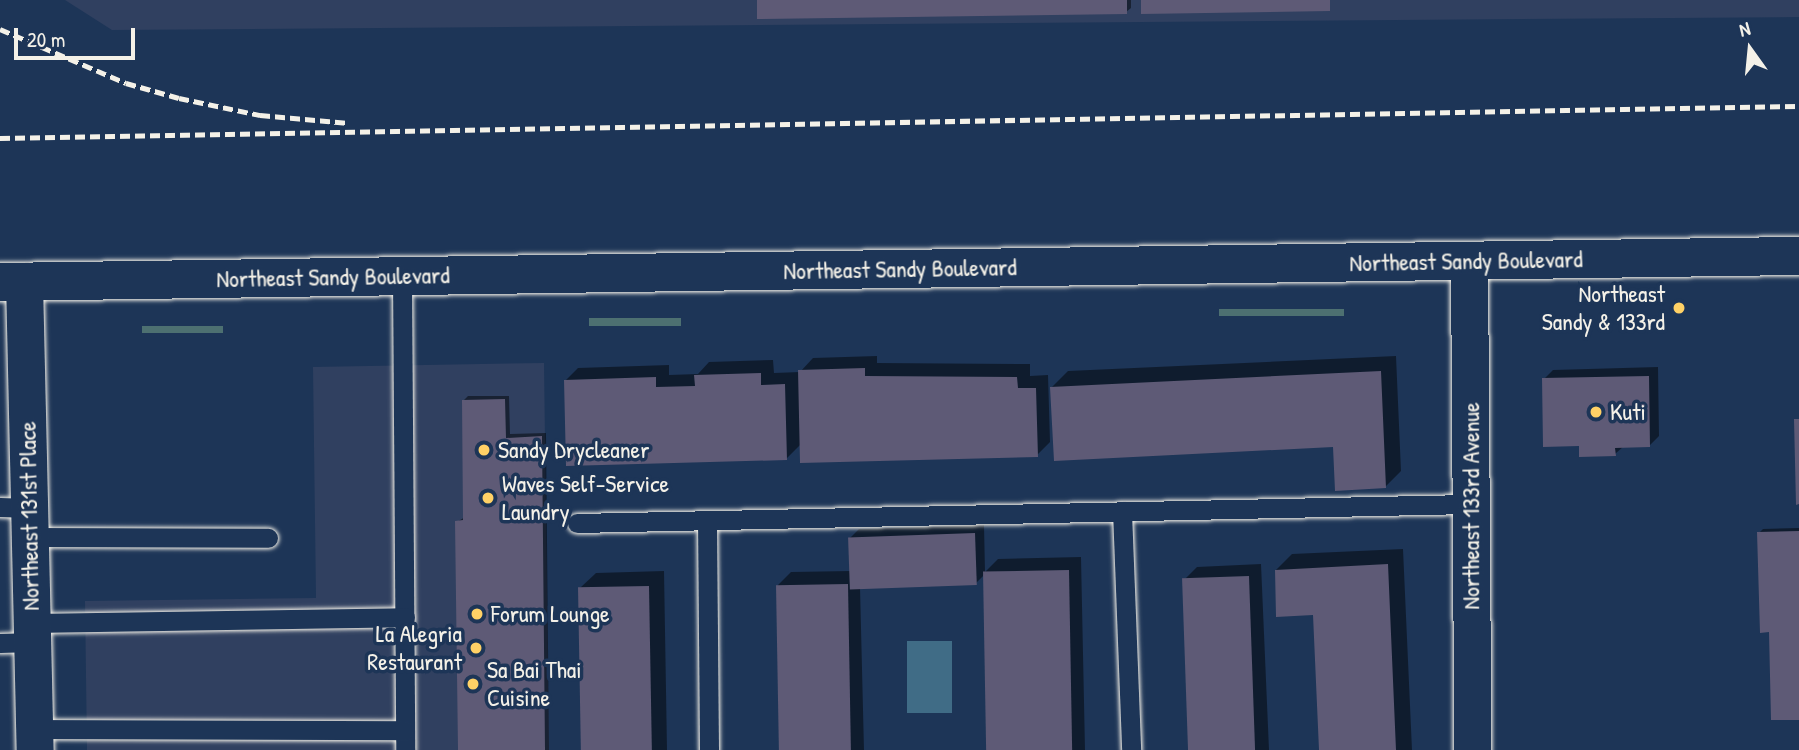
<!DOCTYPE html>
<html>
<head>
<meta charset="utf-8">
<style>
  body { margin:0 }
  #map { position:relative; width:1799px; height:750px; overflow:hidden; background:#1d3557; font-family:"Patrick Hand",sans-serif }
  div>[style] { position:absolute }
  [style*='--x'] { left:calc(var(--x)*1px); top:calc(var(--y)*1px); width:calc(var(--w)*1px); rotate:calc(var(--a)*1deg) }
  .built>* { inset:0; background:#304060 }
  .green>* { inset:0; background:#4d7071; transform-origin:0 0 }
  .water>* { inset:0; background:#406c86; transform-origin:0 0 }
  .shadow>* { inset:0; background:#0007 }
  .building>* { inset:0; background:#5e5a76; transform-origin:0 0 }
  .roads { filter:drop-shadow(0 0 2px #f4f1e8) drop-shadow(0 0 2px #f4f1e8) }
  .lane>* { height:19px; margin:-9.5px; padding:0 9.5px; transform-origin:9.5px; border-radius:9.5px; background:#1d3557 }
  .street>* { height:37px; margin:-18.5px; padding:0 18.5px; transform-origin:18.5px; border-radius:18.5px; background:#1d3557 }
  .secondary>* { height:38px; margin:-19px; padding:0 19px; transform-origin:19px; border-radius:19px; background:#1d3557 }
  .rail>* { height:5px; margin-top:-2.5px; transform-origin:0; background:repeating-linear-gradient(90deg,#f4f1e8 0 10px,transparent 0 15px) }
  .dots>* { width:19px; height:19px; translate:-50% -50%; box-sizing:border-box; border:4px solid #1d3557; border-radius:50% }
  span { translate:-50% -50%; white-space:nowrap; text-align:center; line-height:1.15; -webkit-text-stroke:7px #1d3557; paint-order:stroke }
  .street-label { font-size:24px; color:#f4f1e8 }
  .poi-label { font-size:24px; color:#f4f1e8 }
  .right { translate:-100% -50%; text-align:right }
  .left { translate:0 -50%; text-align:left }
  .north { position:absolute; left:1715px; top:14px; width:70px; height:70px; -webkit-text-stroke:5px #1d3557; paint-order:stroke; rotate:345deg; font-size:19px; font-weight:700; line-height:28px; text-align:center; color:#f4f1e8 }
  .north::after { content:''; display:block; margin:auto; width:24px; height:32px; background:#f4f1e8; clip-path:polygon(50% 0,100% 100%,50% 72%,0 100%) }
  .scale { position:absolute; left:14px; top:28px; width:121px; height:32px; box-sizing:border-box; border:4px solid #f4f1e8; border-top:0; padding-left:9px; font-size:21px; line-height:24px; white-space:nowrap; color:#f4f1e8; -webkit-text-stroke:5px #1d3557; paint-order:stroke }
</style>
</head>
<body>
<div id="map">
  <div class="built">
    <div style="clip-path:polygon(65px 0,1799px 0,1799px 17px,112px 30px)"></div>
    <div style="clip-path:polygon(544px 363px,549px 750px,87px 750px,85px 601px,316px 598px,313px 367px)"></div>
  </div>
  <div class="green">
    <div style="left:1344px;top:309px;width:7px;height:125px;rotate:90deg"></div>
    <div style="left:681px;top:318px;width:8px;height:92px;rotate:90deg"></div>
    <div style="left:223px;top:326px;width:7px;height:81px;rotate:90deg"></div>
  </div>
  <div class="water">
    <div style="left:952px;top:641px;width:72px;height:45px;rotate:90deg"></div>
  </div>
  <div class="shadow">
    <div style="clip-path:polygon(759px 0,1131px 0,1131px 8px,1126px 12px)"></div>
    <div style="clip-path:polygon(877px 356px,877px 363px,1030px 364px,1030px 376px,1048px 375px,1050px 442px,1037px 455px,802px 443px,787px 458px,565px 381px,578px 368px,669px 365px,669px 375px,698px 374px,709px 362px,773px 360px,774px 373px,800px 372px,813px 358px)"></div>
    <div style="clip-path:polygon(1396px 356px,1401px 471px,1386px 486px,1335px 446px,1052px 387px,1068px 371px)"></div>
    <div style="clip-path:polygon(1658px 367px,1659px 436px,1650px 445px,1624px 446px,1615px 454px,1581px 444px,1544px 379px,1553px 370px)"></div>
    <div style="clip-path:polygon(468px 396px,509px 396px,510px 434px,546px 433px,549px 750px,460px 750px,457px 522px,465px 517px,463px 401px)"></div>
    <div style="clip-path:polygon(984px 525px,985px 572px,998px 559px,1081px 557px,1085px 750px,988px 750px,985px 574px,976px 583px,860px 587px,864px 750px,781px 750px,778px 585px,791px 572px,851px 571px,850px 538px,859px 529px)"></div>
    <div style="clip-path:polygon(1799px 528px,1799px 718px,1770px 631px,1759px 533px,1763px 529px)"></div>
    <div style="clip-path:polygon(1403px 549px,1412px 750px,1321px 750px,1315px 613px,1276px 570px,1292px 554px)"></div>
    <div style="clip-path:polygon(1261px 564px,1269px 750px,1191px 750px,1184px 580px,1197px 567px)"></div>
    <div style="clip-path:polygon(664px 571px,667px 750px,583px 750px,580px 588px,596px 573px)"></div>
  </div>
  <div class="building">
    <div style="clip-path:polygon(757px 0,1127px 0,1127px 14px,757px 19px)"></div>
    <div style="clip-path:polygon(1141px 0,1330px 0,1330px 11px,1141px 14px)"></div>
    <div style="clip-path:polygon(865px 368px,865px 376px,1017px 377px,1018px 388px,1036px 388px,1038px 457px,800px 463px,798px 370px)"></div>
    <div style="clip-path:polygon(1381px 371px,1386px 488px,1335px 491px,1333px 447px,1054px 461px,1050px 387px)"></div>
    <div style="clip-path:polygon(761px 373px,761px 385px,785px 384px,787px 460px,566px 466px,564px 380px,656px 377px,656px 387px,695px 386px,694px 375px)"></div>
    <div style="clip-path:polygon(1649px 376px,1650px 447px,1615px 448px,1616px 456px,1579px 457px,1579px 446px,1543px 447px,1542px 378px)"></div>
    <div style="clip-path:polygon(505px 399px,506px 438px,542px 436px,545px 750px,458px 750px,455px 521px,463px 520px,462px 400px)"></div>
    <div style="clip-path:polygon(1794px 419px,1799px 419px,1799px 504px,1796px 505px)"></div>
    <div style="clip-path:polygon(1799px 531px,1799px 720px,1771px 720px,1769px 632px,1760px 633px,1757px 532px)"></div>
    <div style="left:975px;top:533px;width:52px;height:127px;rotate:88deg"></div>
    <div style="clip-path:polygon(1388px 564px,1396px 750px,1319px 750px,1313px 615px,1276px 617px,1275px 570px)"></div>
    <div style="left:1069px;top:570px;width:180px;height:86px;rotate:89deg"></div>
    <div style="left:1249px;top:576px;width:174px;height:67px;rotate:88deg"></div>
    <div style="left:848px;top:584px;width:166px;height:72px;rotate:89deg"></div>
    <div style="left:649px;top:586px;width:164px;height:71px;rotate:89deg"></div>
  </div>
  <div class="roads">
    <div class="lane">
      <div style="--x:402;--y:277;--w:473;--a:89.6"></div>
      <div style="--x:0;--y:507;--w:29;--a:2"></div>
      <div style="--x:1122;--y:511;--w:239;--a:87.8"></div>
      <div style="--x:707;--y:520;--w:230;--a:89.5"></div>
      <div style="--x:577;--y:523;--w:894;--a:-1.22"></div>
      <div style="--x:29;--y:537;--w:239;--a:0.2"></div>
      <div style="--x:32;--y:623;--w:373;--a:-0.9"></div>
      <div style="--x:0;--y:643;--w:32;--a:-2"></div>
      <div style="--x:34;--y:729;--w:370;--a:0.2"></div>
    </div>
    <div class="street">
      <div style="--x:1469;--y:261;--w:489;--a:89.6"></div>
      <div style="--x:24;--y:281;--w:469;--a:88.7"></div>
    </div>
    <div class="secondary">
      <div style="--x:0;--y:282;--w:1799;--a:-0.83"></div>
    </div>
  </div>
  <div class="rail">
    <div style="--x:0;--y:29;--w:137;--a:23.2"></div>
    <div style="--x:126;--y:83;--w:55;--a:15.8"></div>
    <div style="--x:179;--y:98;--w:83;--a:11.9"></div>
    <div style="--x:260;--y:115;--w:89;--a:5.1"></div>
    <div style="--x:0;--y:138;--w:1799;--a:-1.02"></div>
  </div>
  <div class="dots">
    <div style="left:1679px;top:308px;background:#ffd166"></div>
    <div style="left:1596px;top:412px;background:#ffd166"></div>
    <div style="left:484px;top:450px;background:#ffd166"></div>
    <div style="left:488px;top:498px;background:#ffd166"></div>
    <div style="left:477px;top:614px;background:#ffd166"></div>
    <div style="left:476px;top:648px;background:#ffd166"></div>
    <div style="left:473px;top:684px;background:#ffd166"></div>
  </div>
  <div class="street-label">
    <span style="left:1466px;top:261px;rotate:-1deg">Northeast Sandy Boulevard</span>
    <span style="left:900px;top:269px;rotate:-1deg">Northeast Sandy Boulevard</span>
    <span style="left:333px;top:277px;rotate:-1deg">Northeast Sandy Boulevard</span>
    <span style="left:1471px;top:506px;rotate:-90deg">Northeast 133rd Avenue</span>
    <span style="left:29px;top:516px;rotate:-91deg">Northeast 131st Place</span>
  </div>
  <div class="poi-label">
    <span class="right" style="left:1665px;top:308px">Northeast<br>Sandy &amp; 133rd</span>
    <span class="left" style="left:1610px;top:412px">Kuti</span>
    <span class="left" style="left:498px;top:450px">Sandy Drycleaner</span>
    <span class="left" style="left:502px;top:498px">Waves Self-Service<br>Laundry</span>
    <span class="left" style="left:491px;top:614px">Forum Lounge</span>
    <span class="right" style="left:462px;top:648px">La Alegria<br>Restaurant</span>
    <span class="left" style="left:487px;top:684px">Sa Bai Thai<br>Cuisine</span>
  </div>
  <div class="north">N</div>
  <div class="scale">20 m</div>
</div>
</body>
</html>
